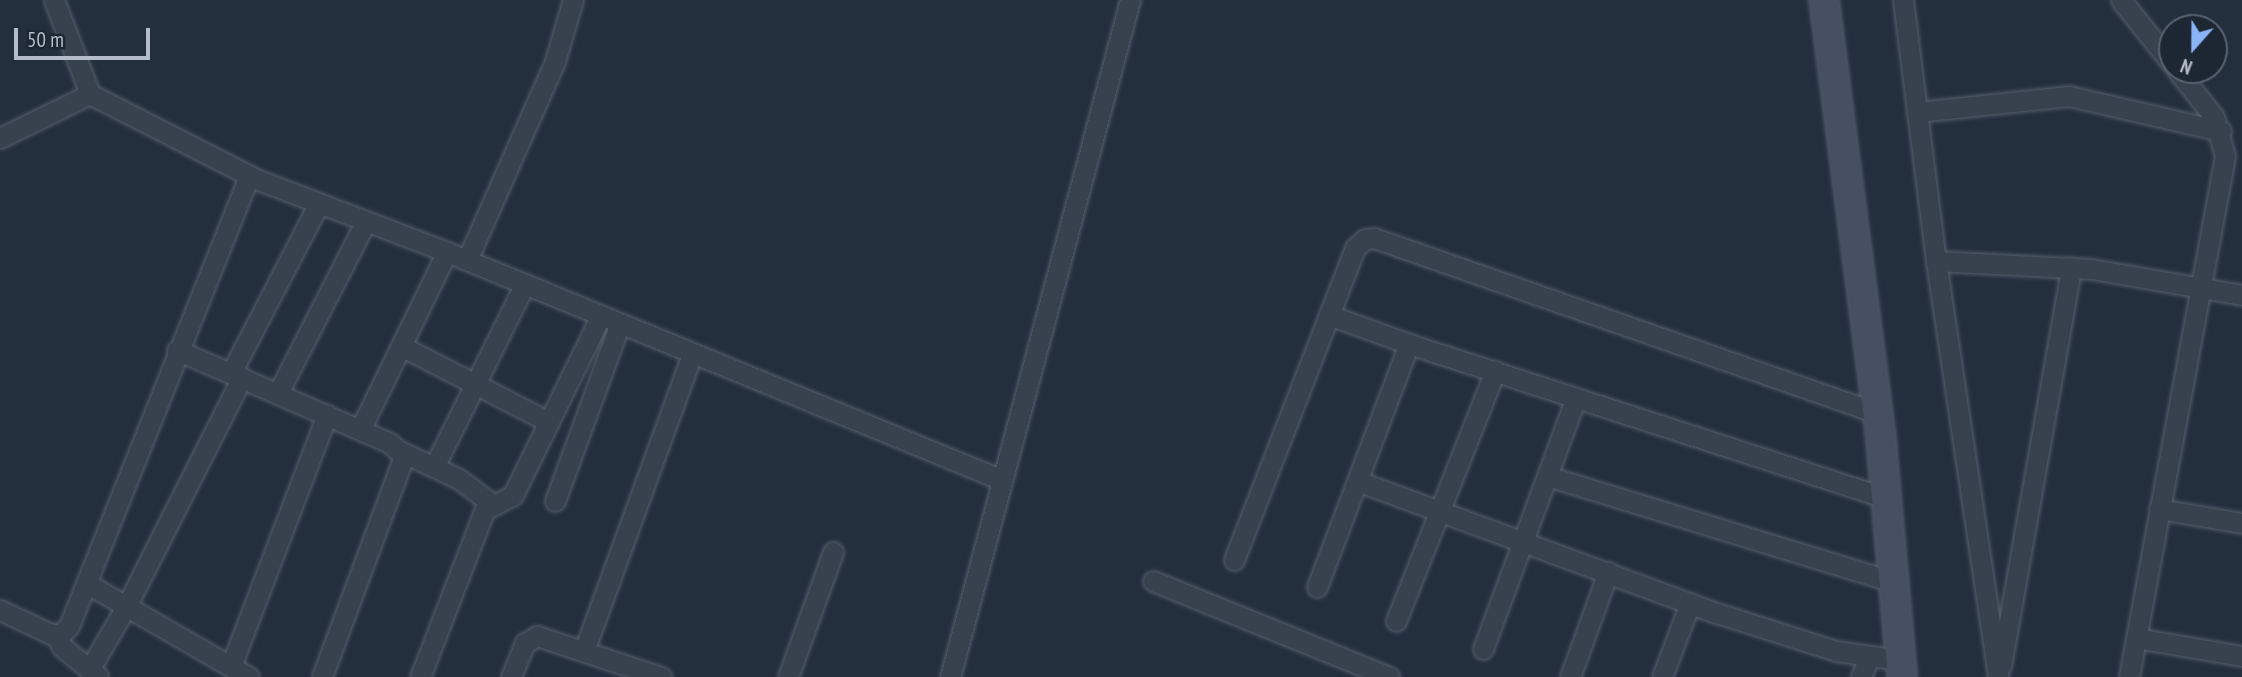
<!DOCTYPE html>
<html>
<head>
<meta charset="utf-8">
<style>
  body { margin:0 }
  #map { position:relative; width:2242px; height:677px; overflow:hidden; background:#242f3e; font-family:"PT Sans Narrow",sans-serif }
  div>[style] { position:absolute }
  [style*='--x'] { left:calc(var(--x)*1px); top:calc(var(--y)*1px); width:calc(var(--w)*1px); rotate:calc(var(--a)*1deg) }
  .roads { filter:drop-shadow(0 0 2px #565f6c) drop-shadow(0 0 2px #565f6c) }
  .street>* { height:19px; margin:-9.5px; padding:0 9.5px; transform-origin:9.5px; border-radius:9.5px; background:#38414e }
  .secondary>* { height:28px; margin:-14px; padding:0 14px; transform-origin:14px; border-radius:14px; background:#465061 }
  span { translate:-50% -50%; white-space:nowrap; text-align:center; line-height:1.15; -webkit-text-stroke:5px #1d2633; paint-order:stroke }
  .north { position:absolute; left:2158px; top:14px; width:70px; height:70px; box-sizing:border-box; background:#1d2633; border:2px solid #59626f; border-radius:50%; rotate:201deg; font-size:19px; font-weight:700; line-height:28px; text-align:center; color:#b4bcc9 }
  .north::after { content:''; display:block; margin:auto; width:24px; height:32px; background:#8ab4f8; clip-path:polygon(50% 0,100% 100%,50% 72%,0 100%) }
  .scale { position:absolute; left:14px; top:28px; width:136px; height:32px; box-sizing:border-box; border:4px solid #b4bcc9; border-top:0; padding-left:9px; font-size:21px; line-height:24px; white-space:nowrap; color:#b4bcc9; -webkit-text-stroke:5px #1d2633; paint-order:stroke }
</style>
</head>
<body>
<div id="map">
  <div class="roads">
    <div class="street">
      <div style="--x:54;--y:0;--w:101;--a:69"></div>
      <div style="--x:90;--y:94;--w:10;--a:29"></div>
      <div style="--x:1903;--y:0;--w:263;--a:82.8"></div>
      <div style="--x:1936;--y:261;--w:421;--a:81.5"></div>
      <div style="--x:2121;--y:0;--w:82;--a:51.4"></div>
      <div style="--x:1917;--y:112;--w:153;--a:-6"></div>
      <div style="--x:2069;--y:96;--w:156;--a:13"></div>
      <div style="--x:0;--y:138;--w:100;--a:-26.1"></div>
      <div style="--x:90;--y:94;--w:186;--a:27.1"></div>
      <div style="--x:467;--y:260;--w:218;--a:-66.1"></div>
      <div style="--x:555;--y:61;--w:64;--a:-73.6"></div>
      <div style="--x:1936;--y:261;--w:156;--a:2.9"></div>
      <div style="--x:2092;--y:269;--w:152;--a:9.8"></div>
      <div style="--x:1329;--y:315;--w:85;--a:19.9"></div>
      <div style="--x:401;--y:346;--w:166;--a:27.2"></div>
      <div style="--x:177;--y:350;--w:232;--a:23.6"></div>
      <div style="--x:390;--y:443;--w:19;--a:43"></div>
      <div style="--x:404;--y:456;--w:236;--a:110.4"></div>
      <div style="--x:231;--y:373;--w:191;--a:-62.6"></div>
      <div style="--x:278;--y:393;--w:193;--a:-62.9"></div>
      <div style="--x:360;--y:430;--w:198;--a:-64"></div>
      <div style="--x:400;--y:451;--w:65;--a:25.4"></div>
      <div style="--x:459;--y:479;--w:36;--a:37"></div>
      <div style="--x:488;--y:501;--w:189;--a:111.1"></div>
      <div style="--x:434;--y:467;--w:204;--a:-63.6"></div>
      <div style="--x:1547;--y:476;--w:362;--a:17"></div>
      <div style="--x:1360;--y:482;--w:380;--a:20.2"></div>
      <div style="--x:1717;--y:613;--w:125;--a:17.7"></div>
      <div style="--x:1836;--y:651;--w:65;--a:8"></div>
      <div style="--x:555;--y:501;--w:189;--a:-69.9"></div>
      <div style="--x:488;--y:508;--w:28;--a:-27"></div>
      <div style="--x:513;--y:495;--w:200;--a:-63.9"></div>
      <div style="--x:2159;--y:509;--w:84;--a:9.6"></div>
      <div style="--x:1234;--y:560;--w:335;--a:-68.8"></div>
      <div style="--x:1355;--y:248;--w:13;--a:-42"></div>
      <div style="--x:1365;--y:239;--w:9;--a:-6"></div>
      <div style="--x:1374;--y:238;--w:533;--a:19.18"></div>
      <div style="--x:1153;--y:581;--w:255;--a:22.1"></div>
      <div style="--x:86;--y:583;--w:188;--a:30"></div>
      <div style="--x:1317;--y:587;--w:260;--a:-69.3"></div>
      <div style="--x:1409;--y:344;--w:501;--a:17.89"></div>
      <div style="--x:0;--y:610;--w:56;--a:25.2"></div>
      <div style="--x:51;--y:634;--w:9;--a:6"></div>
      <div style="--x:60;--y:635;--w:13;--a:-45"></div>
      <div style="--x:69;--y:626;--w:480;--a:-68.2"></div>
      <div style="--x:247;--y:180;--w:9;--a:-6"></div>
      <div style="--x:256;--y:179;--w:204;--a:20.9"></div>
      <div style="--x:447;--y:252;--w:600;--a:22.33"></div>
      <div style="--x:1396;--y:621;--w:269;--a:-68.4"></div>
      <div style="--x:56;--y:634;--w:14;--a:65"></div>
      <div style="--x:62;--y:647;--w:46;--a:38.9"></div>
      <div style="--x:2136;--y:638;--w:108;--a:9.6"></div>
      <div style="--x:1483;--y:649;--w:268;--a:-69.7"></div>
      <div style="--x:584;--y:651;--w:316;--a:-70"></div>
      <div style="--x:231;--y:666;--w:269;--a:-69.1"></div>
      <div style="--x:2001;--y:666;--w:405;--a:-80"></div>
      <div style="--x:89;--y:670;--w:75;--a:-59.7"></div>
      <div style="--x:127;--y:605;--w:255;--a:-63.2"></div>
      <div style="--x:511;--y:677;--w:37;--a:-68"></div>
      <div style="--x:525;--y:643;--w:14;--a:-30"></div>
      <div style="--x:537;--y:636;--w:131;--a:18.3"></div>
      <div style="--x:788;--y:677;--w:133;--a:-70.2"></div>
      <div style="--x:950;--y:677;--w:701;--a:-75.11"></div>
      <div style="--x:1570;--y:677;--w:112;--a:-70.1"></div>
      <div style="--x:1662;--y:677;--w:79;--a:-69.3"></div>
      <div style="--x:1861;--y:677;--w:22;--a:-68"></div>
      <div style="--x:2129;--y:677;--w:530;--a:-79.56"></div>
      <div style="--x:2225;--y:156;--w:41;--a:-105.8"></div>
      <div style="--x:2214;--y:117;--w:60;--a:-128.2"></div>
    </div>
    <div class="secondary">
      <div style="--x:1824;--y:0;--w:444;--a:82.6"></div>
      <div style="--x:1881;--y:440;--w:238;--a:84.9"></div>
    </div>
  </div>
  <div class="north">N</div>
  <div class="scale">50 m</div>
</div>
</body>
</html>
